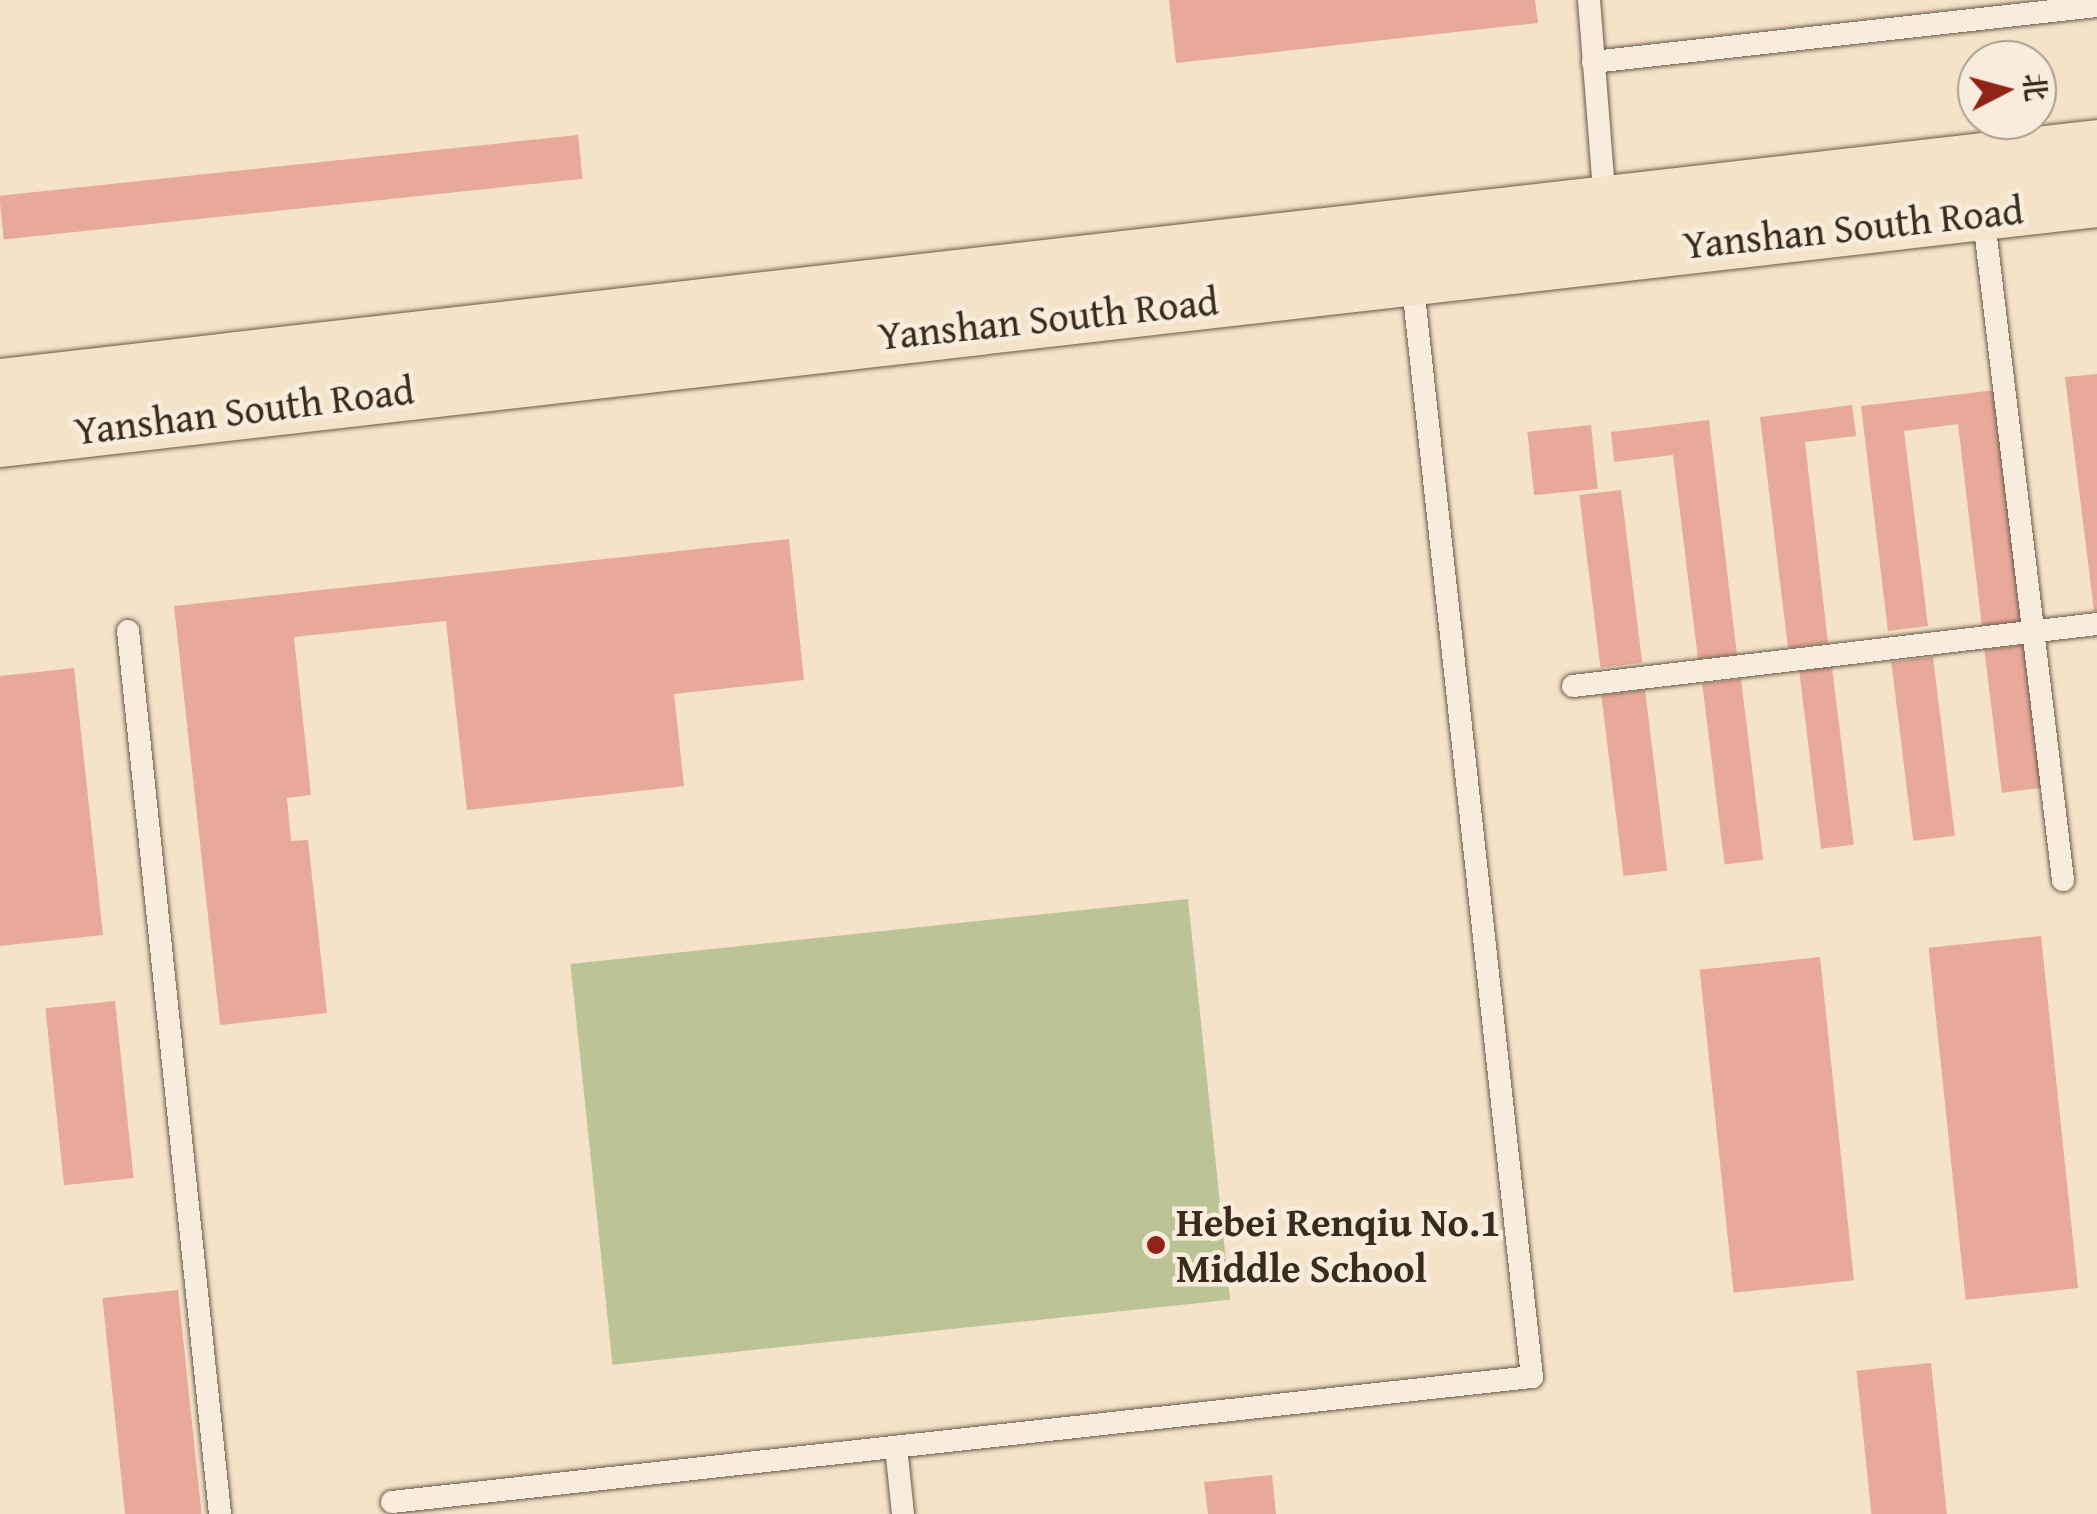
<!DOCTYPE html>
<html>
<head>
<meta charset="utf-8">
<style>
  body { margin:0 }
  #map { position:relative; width:2097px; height:1514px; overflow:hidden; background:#f4e2c9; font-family:"Gentium Book Plus","Noto Serif SC",serif }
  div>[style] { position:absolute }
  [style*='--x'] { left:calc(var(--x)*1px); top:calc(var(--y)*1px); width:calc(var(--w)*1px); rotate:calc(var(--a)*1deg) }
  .green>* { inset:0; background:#bcc396; transform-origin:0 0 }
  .building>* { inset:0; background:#e8a99a; transform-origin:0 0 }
  .roads { filter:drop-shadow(0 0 2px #685a47) drop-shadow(0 0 2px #685a47) }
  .service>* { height:22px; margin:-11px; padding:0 11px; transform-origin:11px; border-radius:11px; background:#f8ecdc }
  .primary>* { height:55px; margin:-27.5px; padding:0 27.5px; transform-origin:27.5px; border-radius:27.5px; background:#f4e2c9 }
  .dots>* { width:28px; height:28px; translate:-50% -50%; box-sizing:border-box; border:5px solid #f8ecdc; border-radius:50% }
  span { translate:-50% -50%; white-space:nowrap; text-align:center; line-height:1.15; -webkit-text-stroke:9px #f8ecdc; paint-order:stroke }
  .street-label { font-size:40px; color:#392c1c }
  .poi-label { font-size:40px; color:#392c1c; font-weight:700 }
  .left { translate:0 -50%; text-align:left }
  .north { position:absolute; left:1957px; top:40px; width:100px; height:100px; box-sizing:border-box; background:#f8ecdc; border:2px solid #ac9f8f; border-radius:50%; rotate:84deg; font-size:28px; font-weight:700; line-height:40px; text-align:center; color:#392c1c }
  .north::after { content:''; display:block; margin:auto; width:35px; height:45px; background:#8f2418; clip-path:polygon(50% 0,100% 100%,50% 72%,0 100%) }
</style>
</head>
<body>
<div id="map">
  <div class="green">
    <div style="left:1188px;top:899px;width:403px;height:621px;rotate:84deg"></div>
  </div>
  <div class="building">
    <div style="clip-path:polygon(1169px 0,1535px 0,1538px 23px,1176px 63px)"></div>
    <div style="left:578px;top:135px;width:44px;height:582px;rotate:84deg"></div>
    <div style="clip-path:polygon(2097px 374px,2097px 611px,2094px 611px,2065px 377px)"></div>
    <div style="clip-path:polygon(1996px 390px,2024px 622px,1982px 627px,1958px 424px,1904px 431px,1928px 626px,1888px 631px,1861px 406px)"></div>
    <div style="clip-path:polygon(1852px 405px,1856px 436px,1805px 442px,1828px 643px,1788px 648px,1760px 417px)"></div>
    <div style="clip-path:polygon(1709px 420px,1737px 655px,1698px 659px,1673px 455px,1614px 462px,1611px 432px)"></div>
    <div style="left:1591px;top:425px;width:64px;height:64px;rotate:84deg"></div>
    <div style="left:1621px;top:490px;width:174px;height:42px;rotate:83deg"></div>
    <div style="clip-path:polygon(789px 539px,804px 680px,674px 694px,684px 786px,467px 810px,446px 621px,294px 637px,311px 795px,287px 798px,291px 841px,308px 840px,327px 1013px,220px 1025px,174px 606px)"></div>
    <div style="left:2024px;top:645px;width:144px;height:40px;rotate:83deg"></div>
    <div style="left:1933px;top:657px;width:180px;height:42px;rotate:83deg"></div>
    <div style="left:1832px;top:667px;width:179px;height:33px;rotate:83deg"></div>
    <div style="clip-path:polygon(74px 668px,103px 935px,0 946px,0 676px)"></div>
    <div style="left:1741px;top:679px;width:182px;height:39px;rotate:83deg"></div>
    <div style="left:1645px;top:690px;width:182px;height:44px;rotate:83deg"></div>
    <div style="left:2041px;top:936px;width:354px;height:113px;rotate:84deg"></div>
    <div style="left:1820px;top:957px;width:325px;height:121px;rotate:84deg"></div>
    <div style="left:115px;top:1001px;width:178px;height:70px;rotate:84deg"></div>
    <div style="left:178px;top:1290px;width:225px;height:76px;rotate:84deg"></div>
    <div style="left:1931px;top:1363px;width:152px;height:75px;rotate:84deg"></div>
    <div style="clip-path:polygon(1272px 1475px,1276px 1514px,1208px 1514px,1204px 1482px)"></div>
  </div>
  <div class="roads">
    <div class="service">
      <div style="--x:1589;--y:0;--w:204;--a:85.5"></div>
      <div style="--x:1593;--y:62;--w:507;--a:-6.34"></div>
      <div style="--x:1983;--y:212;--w:673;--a:83.17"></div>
      <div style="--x:128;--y:631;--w:888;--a:84.05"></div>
      <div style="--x:1573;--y:686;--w:528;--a:-6.75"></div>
      <div style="--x:896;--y:1447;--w:67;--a:84"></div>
      <div style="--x:392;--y:1502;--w:1147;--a:-6.26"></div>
      <div style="--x:1532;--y:1377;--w:1107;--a:-96.23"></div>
    </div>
    <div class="primary">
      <div style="--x:0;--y:386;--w:2111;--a:-6.5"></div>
      <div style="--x:0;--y:439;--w:2111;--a:-6.53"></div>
    </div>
  </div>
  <div class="dots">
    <div style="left:1156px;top:1245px;background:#8f2418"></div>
  </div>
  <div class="street-label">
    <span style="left:1853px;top:227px;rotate:-6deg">Yanshan South Road</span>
    <span style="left:1048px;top:318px;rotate:-6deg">Yanshan South Road</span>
    <span style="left:244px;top:410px;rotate:-7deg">Yanshan South Road</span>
  </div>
  <div class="poi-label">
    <span class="left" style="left:1176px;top:1245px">Hebei Renqiu No.1<br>Middle School</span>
  </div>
  <div class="north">北</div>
</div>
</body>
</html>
